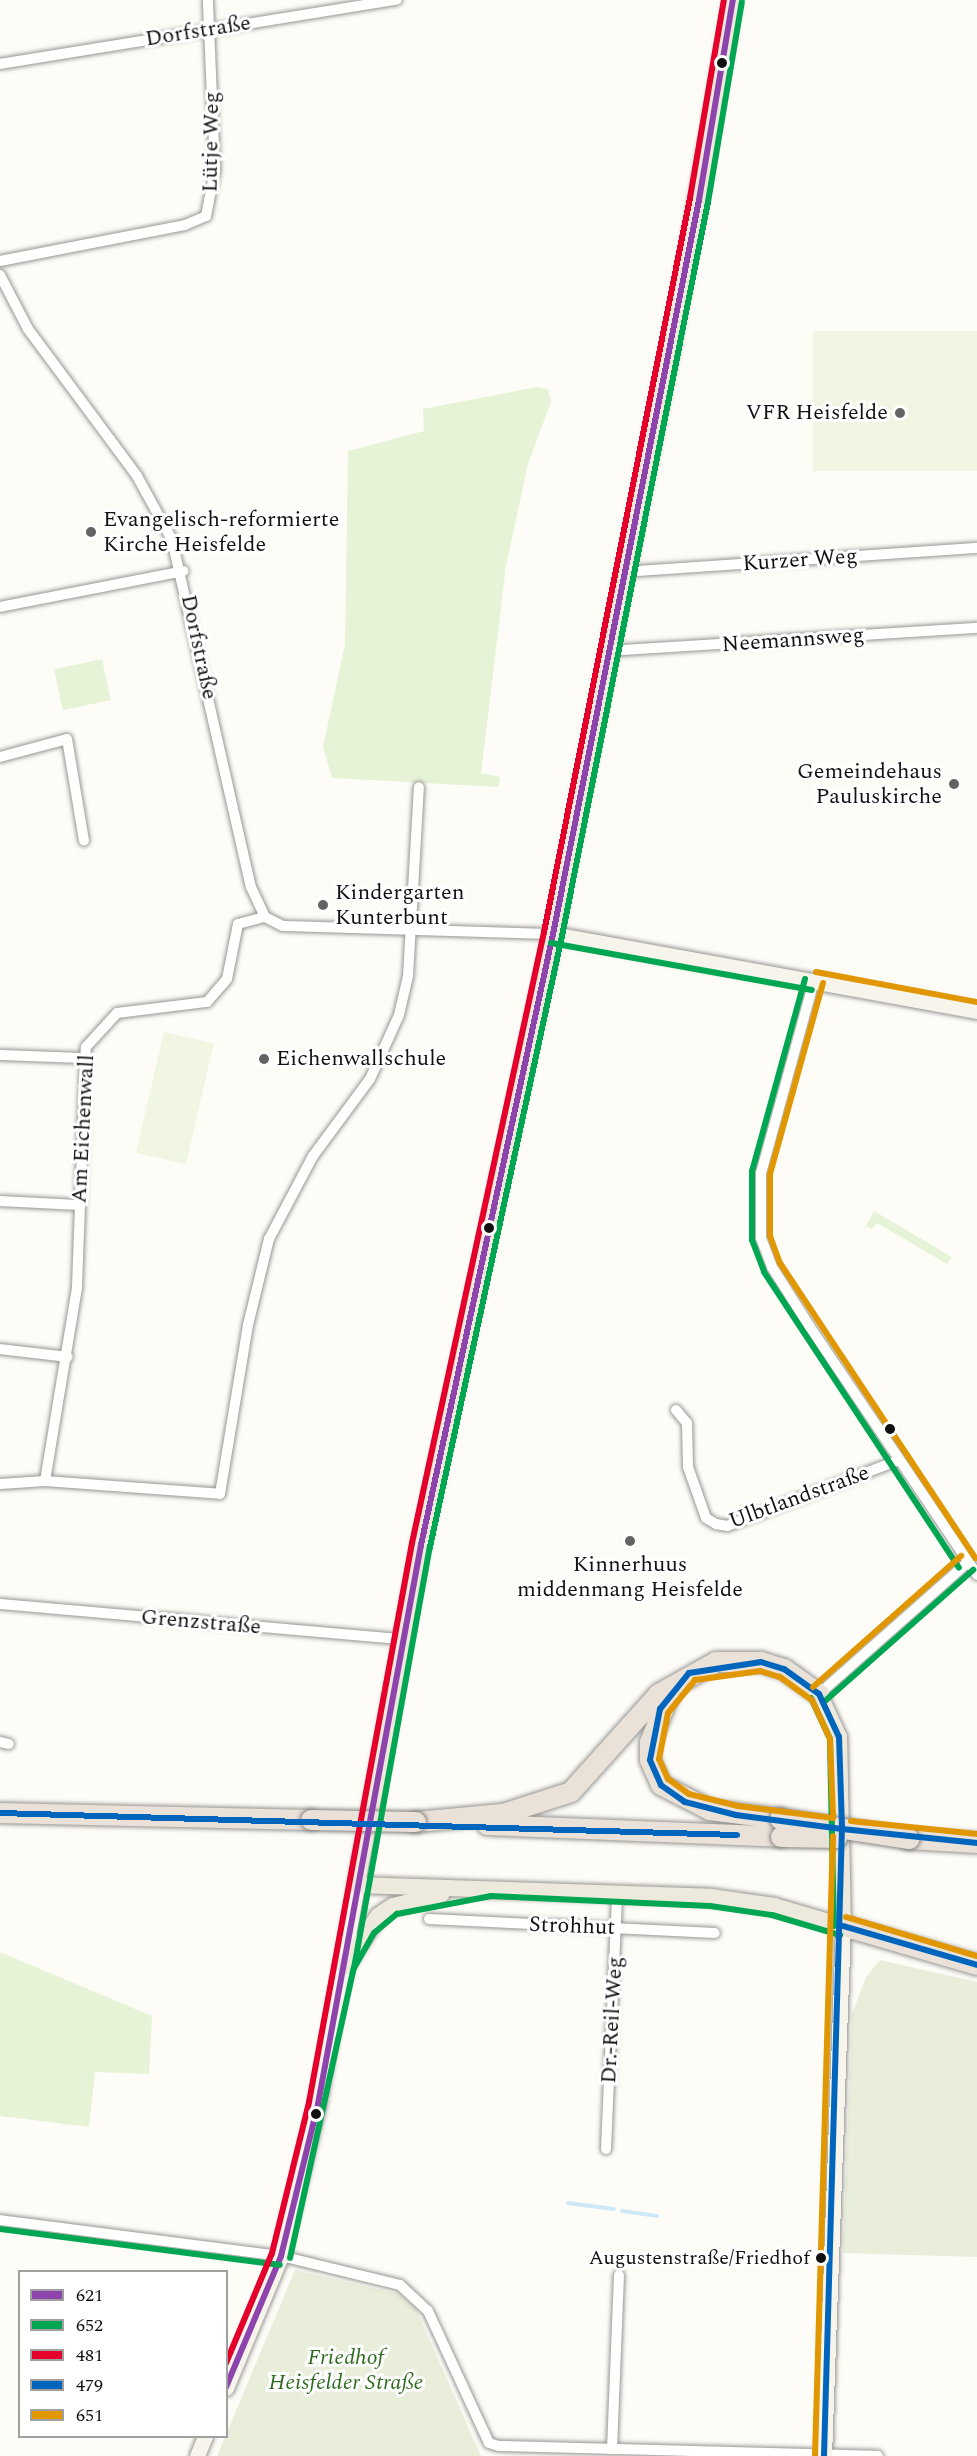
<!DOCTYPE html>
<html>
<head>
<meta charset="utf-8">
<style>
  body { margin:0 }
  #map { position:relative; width:977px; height:2456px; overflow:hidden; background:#fdfcf7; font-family:Spectral,serif }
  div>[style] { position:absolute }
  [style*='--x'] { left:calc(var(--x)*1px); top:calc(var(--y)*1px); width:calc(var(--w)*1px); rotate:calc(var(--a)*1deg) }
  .green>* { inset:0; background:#e7f3d7; transform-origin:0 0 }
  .cemetery>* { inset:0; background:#e9eedb }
  .pitch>* { inset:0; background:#f0f6e1; transform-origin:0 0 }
  .stream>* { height:4px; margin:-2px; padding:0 2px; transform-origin:2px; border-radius:2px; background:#cde8f7 }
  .roads { filter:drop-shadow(0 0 2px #979795) drop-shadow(0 0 2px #979795) }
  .street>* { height:10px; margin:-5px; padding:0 5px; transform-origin:5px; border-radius:5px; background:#fffffe }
  .secondary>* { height:15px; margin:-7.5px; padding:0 7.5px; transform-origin:7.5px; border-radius:7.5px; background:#f6f4eb }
  .primary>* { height:16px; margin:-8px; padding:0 8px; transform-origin:8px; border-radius:8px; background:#ede9dc }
  .highway>* { height:20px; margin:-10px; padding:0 10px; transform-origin:10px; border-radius:10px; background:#eae1d8 }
  .bridges { filter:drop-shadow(0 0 2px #858482) drop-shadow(0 0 2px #858482) }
  .highway-bridge>* { height:20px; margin:-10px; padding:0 10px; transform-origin:10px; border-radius:10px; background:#eae1d8 }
  .bus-1>* { height:6px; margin:-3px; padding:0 3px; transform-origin:3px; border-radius:3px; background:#8e44ad }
  .bus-2>* { height:6px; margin:-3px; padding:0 3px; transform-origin:3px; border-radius:3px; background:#00a651 }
  .bus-3>* { height:6px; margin:-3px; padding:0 3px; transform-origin:3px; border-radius:3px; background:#e4002b }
  .bus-4>* { height:6px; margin:-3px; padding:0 3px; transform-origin:3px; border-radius:3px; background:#0065bd }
  .bus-5>* { height:6px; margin:-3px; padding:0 3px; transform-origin:3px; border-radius:3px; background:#e09702 }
  .dots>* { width:16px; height:16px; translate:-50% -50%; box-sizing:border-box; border:3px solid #fff; border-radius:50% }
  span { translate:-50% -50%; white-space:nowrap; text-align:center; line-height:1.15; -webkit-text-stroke:6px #fff; paint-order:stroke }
  .bus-label { font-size:20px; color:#111 }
  .right { translate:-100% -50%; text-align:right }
  .street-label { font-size:22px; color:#111 }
  .poi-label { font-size:22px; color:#111 }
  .left { translate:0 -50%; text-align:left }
  .park-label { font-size:22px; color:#2f6b1f; font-style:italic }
  .legend { position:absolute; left:18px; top:2270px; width:210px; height:168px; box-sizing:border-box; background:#fff; border:2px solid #a0a0a0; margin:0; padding:8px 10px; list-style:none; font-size:18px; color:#111 }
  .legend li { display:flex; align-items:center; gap:12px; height:30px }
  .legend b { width:30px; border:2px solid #a0a0a0 }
</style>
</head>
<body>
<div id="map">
  <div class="green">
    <div style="clip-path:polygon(537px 387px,548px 389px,551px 402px,528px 464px,506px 566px,481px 773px,500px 777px,498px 787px,332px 778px,323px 747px,345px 644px,348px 451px,424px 431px,423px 409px)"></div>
    <div style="left:102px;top:659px;width:42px;height:49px;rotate:78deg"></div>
    <div style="clip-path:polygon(874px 1211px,952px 1257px,947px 1264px,877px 1223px,872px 1229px,866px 1226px)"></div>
    <div style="clip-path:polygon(0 1952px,152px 2016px,149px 2074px,95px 2072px,89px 2127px,0 2116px)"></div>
  </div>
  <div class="cemetery">
    <div style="clip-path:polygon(880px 1960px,977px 1982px,977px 2257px,843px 2253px,852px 2014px,866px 1977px)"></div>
    <div style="clip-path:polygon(295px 2270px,399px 2294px,415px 2307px,481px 2456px,217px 2456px)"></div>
  </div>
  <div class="pitch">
    <div style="left:977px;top:331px;width:140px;height:164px;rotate:90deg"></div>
    <div style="left:164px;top:1032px;width:51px;height:124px;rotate:13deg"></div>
  </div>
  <div class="stream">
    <div style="--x:568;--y:2203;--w:46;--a:7.4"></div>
    <div style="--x:622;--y:2211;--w:35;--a:8"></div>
  </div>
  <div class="roads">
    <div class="street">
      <div style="--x:0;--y:64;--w:402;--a:-9.2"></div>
      <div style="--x:0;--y:261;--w:188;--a:-11"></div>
      <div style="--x:185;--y:225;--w:23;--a:-23"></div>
      <div style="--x:206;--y:216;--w:47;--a:-78.9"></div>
      <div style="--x:215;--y:170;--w:170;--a:-92.4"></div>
      <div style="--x:0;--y:275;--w:61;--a:62.6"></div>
      <div style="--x:28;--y:329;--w:183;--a:53.4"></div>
      <div style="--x:137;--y:476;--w:73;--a:61.3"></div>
      <div style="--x:172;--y:540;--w:356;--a:77.2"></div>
      <div style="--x:251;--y:887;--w:33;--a:65"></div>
      <div style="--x:265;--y:917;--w:20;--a:27"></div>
      <div style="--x:283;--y:926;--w:270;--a:1.7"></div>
      <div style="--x:624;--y:572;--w:354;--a:-3.9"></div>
      <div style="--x:0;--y:607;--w:187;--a:-11.1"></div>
      <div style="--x:608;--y:651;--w:370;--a:-3.6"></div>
      <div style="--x:0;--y:757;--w:69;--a:-15"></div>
      <div style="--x:67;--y:739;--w:103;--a:80.5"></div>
      <div style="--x:814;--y:981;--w:199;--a:105.4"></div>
      <div style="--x:761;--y:1173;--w:65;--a:90"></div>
      <div style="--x:761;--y:1238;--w:31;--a:69"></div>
      <div style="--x:772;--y:1267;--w:71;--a:57.7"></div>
      <div style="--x:810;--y:1327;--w:299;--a:56"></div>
      <div style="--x:0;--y:1055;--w:83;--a:2.1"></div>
      <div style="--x:0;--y:1201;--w:78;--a:2.9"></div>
      <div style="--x:0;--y:1349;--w:68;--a:6.7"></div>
      <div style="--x:676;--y:1410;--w:17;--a:50"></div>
      <div style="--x:687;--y:1423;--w:44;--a:88.7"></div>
      <div style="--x:688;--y:1467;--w:54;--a:70.6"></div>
      <div style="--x:706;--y:1518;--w:12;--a:31"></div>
      <div style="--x:716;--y:1524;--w:11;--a:10"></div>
      <div style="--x:727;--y:1526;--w:184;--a:-21"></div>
      <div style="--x:45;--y:1481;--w:175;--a:4.2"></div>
      <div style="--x:220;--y:1494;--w:171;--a:-80.6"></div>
      <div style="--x:248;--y:1325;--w:89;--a:-76.3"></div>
      <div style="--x:269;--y:1239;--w:94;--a:-62.1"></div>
      <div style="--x:313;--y:1156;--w:96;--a:-53.5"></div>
      <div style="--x:370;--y:1079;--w:70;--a:-65.6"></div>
      <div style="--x:399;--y:1015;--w:40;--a:-77"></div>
      <div style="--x:408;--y:976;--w:189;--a:-86.7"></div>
      <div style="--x:0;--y:1484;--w:45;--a:-3.8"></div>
      <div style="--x:45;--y:1481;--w:197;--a:-80.6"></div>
      <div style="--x:77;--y:1287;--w:240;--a:-87.9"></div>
      <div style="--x:86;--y:1047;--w:46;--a:-47.6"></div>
      <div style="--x:117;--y:1013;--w:91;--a:-7"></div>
      <div style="--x:207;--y:1002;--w:30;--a:-49"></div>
      <div style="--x:227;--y:979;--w:56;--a:-78.7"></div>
      <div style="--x:238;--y:924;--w:28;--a:-15"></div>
      <div style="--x:0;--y:1604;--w:404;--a:5"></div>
      <div style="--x:819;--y:1694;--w:198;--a:-41.5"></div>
      <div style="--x:0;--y:1742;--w:9;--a:13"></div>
      <div style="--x:429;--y:1919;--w:286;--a:2.8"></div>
      <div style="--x:606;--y:2149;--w:257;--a:-87.5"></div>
      <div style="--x:0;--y:2220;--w:283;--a:7.3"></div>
      <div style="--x:281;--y:2256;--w:122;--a:13.7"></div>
      <div style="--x:400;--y:2285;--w:38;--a:43"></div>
      <div style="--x:428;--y:2311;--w:145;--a:65.2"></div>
      <div style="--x:489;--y:2443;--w:10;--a:17"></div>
      <div style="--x:499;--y:2446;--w:379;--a:1.5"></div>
      <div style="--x:612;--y:2449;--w:174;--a:-87.7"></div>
    </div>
    <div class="secondary">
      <div style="--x:553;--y:934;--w:431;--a:10.3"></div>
      <div style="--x:226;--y:2388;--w:143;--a:-67.4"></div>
      <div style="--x:281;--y:2256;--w:156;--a:-76.3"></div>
      <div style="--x:318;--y:2104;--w:222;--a:-79.9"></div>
      <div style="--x:197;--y:2456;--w:22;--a:-68"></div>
      <div style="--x:824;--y:2456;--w:530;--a:-87.95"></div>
    </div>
    <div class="primary">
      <div style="--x:733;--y:0;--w:358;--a:100.1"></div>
      <div style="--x:670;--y:352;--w:594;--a:101.37"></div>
      <div style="--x:553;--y:934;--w:625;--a:102.19"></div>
      <div style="--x:421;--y:1545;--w:346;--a:100.7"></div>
      <div style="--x:357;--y:1885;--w:354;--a:1.9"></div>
      <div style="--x:711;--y:1897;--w:64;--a:8.1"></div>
      <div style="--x:774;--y:1906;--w:72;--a:16.2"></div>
      <div style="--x:843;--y:1926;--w:189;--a:-91.2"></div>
      <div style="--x:839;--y:1737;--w:47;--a:-114.9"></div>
      <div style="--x:345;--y:1966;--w:60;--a:-56.6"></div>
      <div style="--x:378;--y:1916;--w:18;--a:-34"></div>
      <div style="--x:393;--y:1906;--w:50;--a:-13.8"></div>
    </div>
    <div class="highway">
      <div style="--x:669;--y:1696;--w:50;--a:112.4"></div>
      <div style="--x:650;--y:1742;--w:18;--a:90"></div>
      <div style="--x:650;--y:1760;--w:27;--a:66"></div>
      <div style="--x:661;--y:1785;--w:55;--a:27"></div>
      <div style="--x:710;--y:1810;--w:71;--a:7.3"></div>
      <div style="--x:0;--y:1813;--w:311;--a:1.3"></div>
      <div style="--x:416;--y:1822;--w:87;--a:-5.3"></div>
      <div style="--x:503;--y:1814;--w:71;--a:-17.9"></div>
      <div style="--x:571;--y:1792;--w:132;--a:-48.1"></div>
      <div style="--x:659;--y:1694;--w:65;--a:-29.3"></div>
      <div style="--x:716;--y:1662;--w:45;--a:0"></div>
      <div style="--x:761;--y:1662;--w:24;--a:17"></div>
      <div style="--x:784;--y:1669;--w:43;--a:35.5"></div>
      <div style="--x:487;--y:1825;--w:294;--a:2.3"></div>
      <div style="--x:909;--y:1839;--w:68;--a:3.4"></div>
      <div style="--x:843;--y:1926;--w:140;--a:16.2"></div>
    </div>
  </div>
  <div class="bridges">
    <div class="highway-bridge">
      <div style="--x:780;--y:1819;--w:131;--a:8.8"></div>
      <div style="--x:311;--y:1820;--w:105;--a:1.1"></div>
      <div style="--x:781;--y:1837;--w:56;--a:1"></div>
    </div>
  </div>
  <div class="bus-1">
    <div style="--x:226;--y:2387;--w:142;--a:-67.2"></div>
    <div style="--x:281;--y:2256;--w:156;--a:-76.3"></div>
    <div style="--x:318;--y:2104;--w:568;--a:-79.56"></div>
    <div style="--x:421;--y:1545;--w:625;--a:-77.81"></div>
    <div style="--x:553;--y:934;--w:748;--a:-78.75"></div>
    <div style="--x:699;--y:200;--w:203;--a:-80.4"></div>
  </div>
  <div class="bus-2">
    <div style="--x:551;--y:943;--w:265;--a:10.2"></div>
    <div style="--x:805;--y:979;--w:199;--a:105.4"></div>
    <div style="--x:752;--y:1171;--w:69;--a:90"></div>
    <div style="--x:752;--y:1240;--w:34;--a:69"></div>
    <div style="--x:764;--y:1272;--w:354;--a:56.6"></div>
    <div style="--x:811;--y:1698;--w:45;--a:65.1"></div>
    <div style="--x:830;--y:1739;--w:187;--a:88.8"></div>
    <div style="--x:825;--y:1701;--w:198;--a:-41.5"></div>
    <div style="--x:354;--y:1968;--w:40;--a:-60.3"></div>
    <div style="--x:374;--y:1933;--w:30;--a:-40"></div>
    <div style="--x:397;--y:1914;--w:96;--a:-10.8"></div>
    <div style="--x:491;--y:1896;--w:219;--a:2.6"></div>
    <div style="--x:710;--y:1906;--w:63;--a:8.3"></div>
    <div style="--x:772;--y:1915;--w:71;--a:16.4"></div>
    <div style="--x:0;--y:2229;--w:282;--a:7.3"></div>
    <div style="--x:290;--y:2258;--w:297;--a:-77.6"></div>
    <div style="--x:354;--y:1968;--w:428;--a:-79.8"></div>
    <div style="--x:430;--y:1547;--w:625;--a:-77.81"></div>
    <div style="--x:562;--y:936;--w:748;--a:-78.75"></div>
    <div style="--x:708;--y:202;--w:203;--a:-80.4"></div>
  </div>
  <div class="bus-3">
    <div style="--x:226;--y:2363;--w:119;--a:-67.3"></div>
    <div style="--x:272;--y:2253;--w:155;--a:-76.2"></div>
    <div style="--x:309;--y:2102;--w:568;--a:-79.56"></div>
    <div style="--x:412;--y:1543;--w:625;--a:-77.81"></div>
    <div style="--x:544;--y:932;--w:748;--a:-78.75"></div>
    <div style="--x:690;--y:198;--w:201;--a:-80.3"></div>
  </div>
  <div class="bus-4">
    <div style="--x:761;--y:1662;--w:24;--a:17"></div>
    <div style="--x:784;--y:1669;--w:43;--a:35.5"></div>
    <div style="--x:819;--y:1694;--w:47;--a:65.1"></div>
    <div style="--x:839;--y:1737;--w:92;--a:88.1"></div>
    <div style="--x:842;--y:1829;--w:107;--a:-172.5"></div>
    <div style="--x:736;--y:1815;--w:53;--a:-165.7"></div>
    <div style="--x:685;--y:1802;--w:29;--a:-145"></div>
    <div style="--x:661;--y:1785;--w:27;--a:-114"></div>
    <div style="--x:650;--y:1760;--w:52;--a:-78.9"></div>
    <div style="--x:660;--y:1709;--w:46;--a:-51.1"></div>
    <div style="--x:689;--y:1673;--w:73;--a:-8.7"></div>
    <div style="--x:0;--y:1813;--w:737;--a:1.71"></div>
    <div style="--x:842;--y:1829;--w:136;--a:5.9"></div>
    <div style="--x:843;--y:1926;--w:140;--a:16.2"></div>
    <div style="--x:824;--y:2456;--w:627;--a:-88.36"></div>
  </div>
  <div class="bus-5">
    <div style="--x:816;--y:972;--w:164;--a:10.6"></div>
    <div style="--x:823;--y:983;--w:198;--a:105.5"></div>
    <div style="--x:770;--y:1174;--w:62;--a:90"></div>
    <div style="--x:770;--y:1236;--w:29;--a:70"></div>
    <div style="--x:780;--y:1263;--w:354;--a:56.5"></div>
    <div style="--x:760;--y:1671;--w:21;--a:17"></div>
    <div style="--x:780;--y:1677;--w:39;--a:36"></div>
    <div style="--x:812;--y:1700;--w:43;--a:65.2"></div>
    <div style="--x:830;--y:1739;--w:79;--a:87.8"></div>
    <div style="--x:833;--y:1818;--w:96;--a:-172.8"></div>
    <div style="--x:738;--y:1806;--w:50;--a:-166.2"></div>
    <div style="--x:689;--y:1794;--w:26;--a:-144"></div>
    <div style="--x:668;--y:1779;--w:22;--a:-114"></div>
    <div style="--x:659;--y:1759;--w:47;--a:-78.9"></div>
    <div style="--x:668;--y:1713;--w:43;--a:-50.7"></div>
    <div style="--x:695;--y:1680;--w:66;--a:-7.9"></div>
    <div style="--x:813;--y:1687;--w:198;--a:-41.5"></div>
    <div style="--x:851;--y:1821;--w:127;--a:5.9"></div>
    <div style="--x:846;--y:1917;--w:137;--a:16.6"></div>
    <div style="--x:815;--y:2456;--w:620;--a:-88.34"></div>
  </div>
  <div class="dots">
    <div style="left:722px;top:63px;background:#111"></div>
    <div style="left:900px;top:413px;background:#646362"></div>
    <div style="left:91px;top:532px;background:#646362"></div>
    <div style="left:954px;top:784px;background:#646362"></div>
    <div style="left:323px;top:905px;background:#646362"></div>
    <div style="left:264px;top:1059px;background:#646362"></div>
    <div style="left:489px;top:1228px;background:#111"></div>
    <div style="left:890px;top:1429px;background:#111"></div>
    <div style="left:630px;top:1541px;background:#646362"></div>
    <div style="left:316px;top:2114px;background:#111"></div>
    <div style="left:821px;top:2258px;background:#111"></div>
  </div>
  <div class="bus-label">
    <span class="right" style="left:810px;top:2258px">Augustenstraße/Friedhof</span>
  </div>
  <div class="street-label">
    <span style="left:198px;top:31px;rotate:-9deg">Dorfstraße</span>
    <span style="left:211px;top:142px;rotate:-89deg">Lütje Weg</span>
    <span style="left:800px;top:560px;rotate:-4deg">Kurzer Weg</span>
    <span style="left:793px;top:640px;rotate:-4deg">Neemannsweg</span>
    <span style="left:199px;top:647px;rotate:78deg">Dorfstraße</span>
    <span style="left:83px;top:1129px;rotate:-87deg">Am Eichenwall</span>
    <span style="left:799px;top:1497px;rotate:-20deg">Ulbtlandstraße</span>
    <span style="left:201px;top:1622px;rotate:5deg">Grenzstraße</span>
    <span style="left:572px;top:1926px;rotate:2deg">Strohhut</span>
    <span style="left:612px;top:2020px;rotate:-87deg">Dr.-Reil-Weg</span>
  </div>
  <div class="poi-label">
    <span class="right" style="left:888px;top:413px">VFR Heisfelde</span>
    <span class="left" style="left:103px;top:532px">Evangelisch-reformierte<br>Kirche Heisfelde</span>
    <span class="right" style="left:942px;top:784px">Gemeindehaus<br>Pauluskirche</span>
    <span class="left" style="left:335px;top:905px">Kindergarten<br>Kunterbunt</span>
    <span class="left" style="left:276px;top:1059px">Eichenwallschule</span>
    <span style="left:630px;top:1577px">Kinnerhuus<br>middenmang Heisfelde</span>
  </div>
  <div class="park-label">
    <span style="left:346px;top:2370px">Friedhof<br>Heisfelder Straße</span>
  </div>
  <ul class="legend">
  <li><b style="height:8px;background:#8e44ad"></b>621</li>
  <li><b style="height:8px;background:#00a651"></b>652</li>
  <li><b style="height:8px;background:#e4002b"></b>481</li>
  <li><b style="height:8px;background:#0065bd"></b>479</li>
  <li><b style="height:8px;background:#e09702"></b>651</li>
  </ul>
</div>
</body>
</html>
